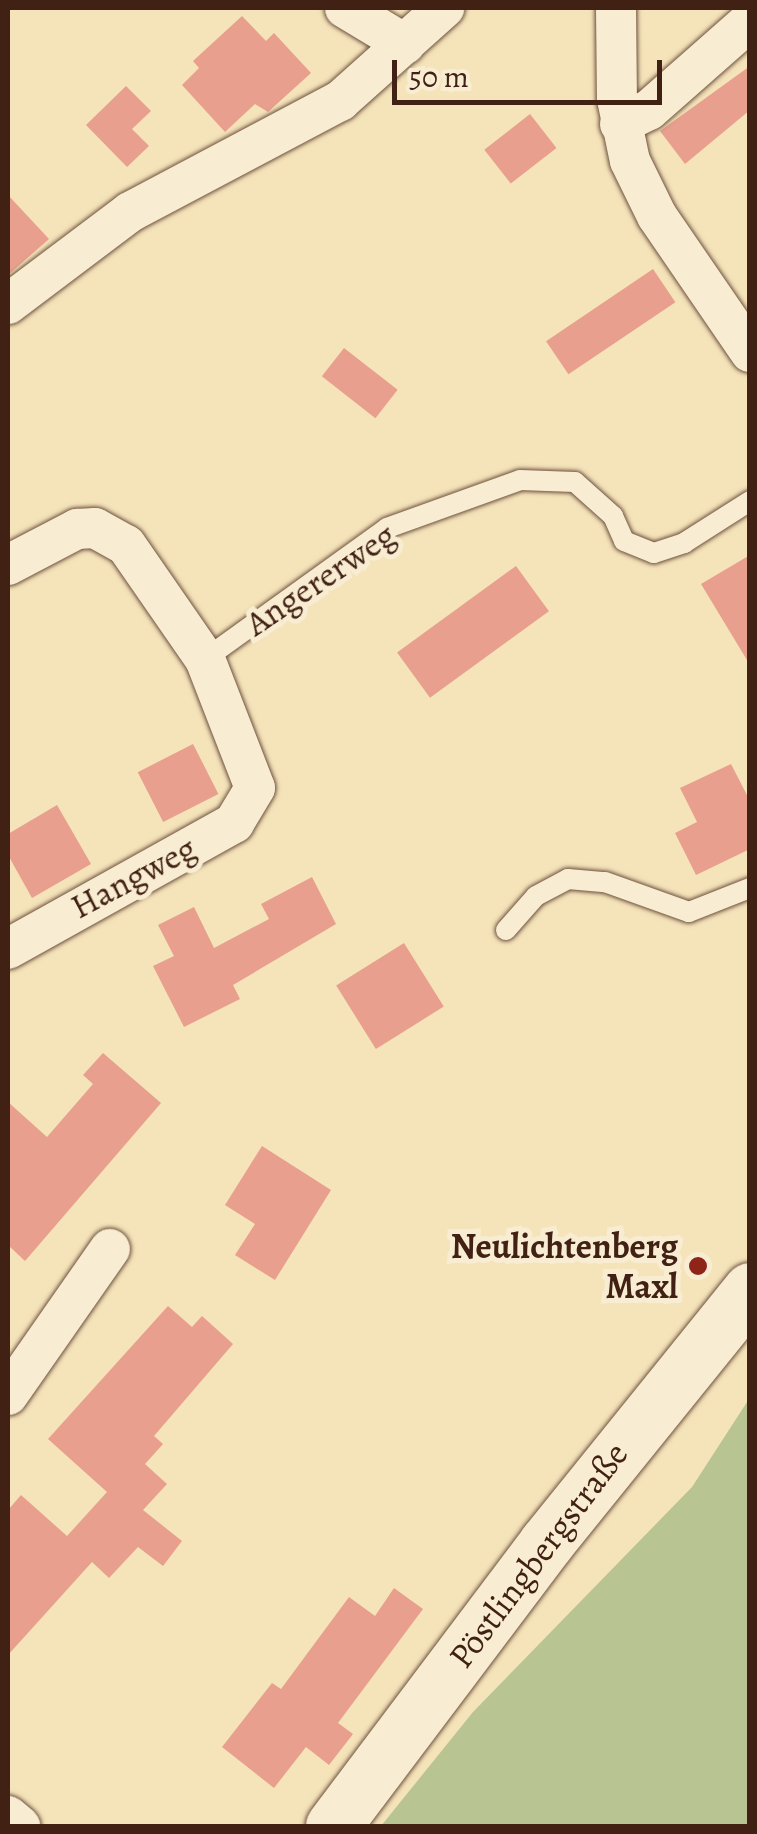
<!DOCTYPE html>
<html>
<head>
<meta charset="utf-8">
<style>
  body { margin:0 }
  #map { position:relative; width:757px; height:1834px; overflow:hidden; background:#f5e3ba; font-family:Alegreya,serif }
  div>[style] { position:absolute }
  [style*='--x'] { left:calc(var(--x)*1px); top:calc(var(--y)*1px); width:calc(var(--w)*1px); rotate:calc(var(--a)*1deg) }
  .green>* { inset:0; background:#b8c492 }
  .building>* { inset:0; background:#e89f8e; transform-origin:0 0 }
  .roads { filter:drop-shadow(0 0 2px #6e523e) drop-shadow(0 0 2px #6e523e) }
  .lane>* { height:20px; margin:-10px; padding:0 10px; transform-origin:10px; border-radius:10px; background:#f8edd2 }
  .street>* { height:40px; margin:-20px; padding:0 20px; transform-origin:20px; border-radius:20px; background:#f8edd2 }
  .secondary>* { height:55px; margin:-27.5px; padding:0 27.5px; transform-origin:27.5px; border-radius:27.5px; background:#f8edd2 }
  .dots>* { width:28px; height:28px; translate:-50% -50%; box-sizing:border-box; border:5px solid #f8edd2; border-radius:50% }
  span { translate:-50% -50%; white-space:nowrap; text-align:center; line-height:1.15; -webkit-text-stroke:10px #f8edd2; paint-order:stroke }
  .street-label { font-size:35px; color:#412114 }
  .poi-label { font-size:35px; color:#412114; font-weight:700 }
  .right { translate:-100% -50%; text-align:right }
  .frame { position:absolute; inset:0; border:10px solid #412114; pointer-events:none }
  .scale { position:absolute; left:392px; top:60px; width:270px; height:45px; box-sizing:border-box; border:5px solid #412114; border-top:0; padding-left:12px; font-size:30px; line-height:35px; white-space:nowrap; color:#412114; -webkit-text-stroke:8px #f8edd2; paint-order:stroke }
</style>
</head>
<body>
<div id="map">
  <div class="green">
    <div style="clip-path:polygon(749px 1399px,749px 1826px,381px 1826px,473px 1712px,692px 1487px)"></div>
  </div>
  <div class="building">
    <div style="clip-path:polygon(242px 16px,266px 41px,274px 33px,311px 73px,268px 112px,255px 104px,225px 132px,182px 85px,199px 68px,193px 61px)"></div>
    <div style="clip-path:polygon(750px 66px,750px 110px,685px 164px,660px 131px)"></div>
    <div style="clip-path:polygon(126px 86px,151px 111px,132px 129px,149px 146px,127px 167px,86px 125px)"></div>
    <div style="left:530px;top:114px;width:43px;height:58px;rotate:52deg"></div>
    <div style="clip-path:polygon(8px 195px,49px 239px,8px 275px)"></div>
    <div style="left:653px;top:269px;width:40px;height:129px;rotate:56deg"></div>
    <div style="left:344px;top:348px;width:68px;height:36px;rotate:38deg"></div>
    <div style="clip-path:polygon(750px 555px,750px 665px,701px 584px)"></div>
    <div style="left:516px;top:566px;width:56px;height:147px;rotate:54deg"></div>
    <div style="left:193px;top:744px;width:56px;height:62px;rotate:63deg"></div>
    <div style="clip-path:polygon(731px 764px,750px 801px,750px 849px,696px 875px,675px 833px,697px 822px,680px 788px)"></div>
    <div style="clip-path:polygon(57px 805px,91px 864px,32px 898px,8px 855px,8px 834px)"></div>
    <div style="clip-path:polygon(312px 877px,336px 924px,233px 985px,240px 999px,184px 1027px,153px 966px,174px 956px,158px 925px,194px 907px,214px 948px,269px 919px,261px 904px)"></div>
    <div style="left:404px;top:943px;width:75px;height:80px;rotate:58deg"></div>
    <div style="clip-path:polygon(103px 1053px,161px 1103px,25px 1261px,8px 1245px,8px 1102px,47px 1137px,93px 1084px,83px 1075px)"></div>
    <div style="clip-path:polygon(262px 1146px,331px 1190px,275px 1280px,235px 1255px,255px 1224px,225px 1205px)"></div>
    <div style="clip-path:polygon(168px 1306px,192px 1327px,202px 1316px,233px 1344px,154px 1436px,163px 1444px,145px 1464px,167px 1484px,143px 1510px,182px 1541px,163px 1566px,138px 1547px,109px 1578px,92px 1562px,8px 1655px,8px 1510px,21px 1495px,67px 1536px,107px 1492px,48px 1439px)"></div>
    <div style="clip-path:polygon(394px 1588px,423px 1609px,338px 1723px,353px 1734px,329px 1765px,306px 1747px,274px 1788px,222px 1747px,272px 1683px,281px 1689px,349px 1597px,375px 1616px)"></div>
  </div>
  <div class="roads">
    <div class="lane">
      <div style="--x:205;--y:659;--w:224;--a:-35.7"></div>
      <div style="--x:387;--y:528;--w:141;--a:-19.8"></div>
      <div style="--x:520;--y:480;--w:55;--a:2.1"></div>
      <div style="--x:575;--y:482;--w:51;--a:41.8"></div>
      <div style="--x:613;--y:516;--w:27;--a:66"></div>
      <div style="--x:624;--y:541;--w:32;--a:22"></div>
      <div style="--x:654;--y:553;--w:32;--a:-18"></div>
      <div style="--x:684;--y:543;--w:78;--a:-32.5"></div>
      <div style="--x:506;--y:930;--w:45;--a:-48.6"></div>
      <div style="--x:536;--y:896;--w:36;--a:-28"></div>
      <div style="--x:568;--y:879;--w:37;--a:5"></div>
      <div style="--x:605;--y:882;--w:89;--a:19.7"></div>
      <div style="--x:689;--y:912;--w:66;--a:-21.5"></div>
    </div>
    <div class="street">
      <div style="--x:345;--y:8;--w:70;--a:31"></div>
      <div style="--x:616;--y:8;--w:91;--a:89.4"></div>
      <div style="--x:617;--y:99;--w:63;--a:78.2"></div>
      <div style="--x:630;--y:161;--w:61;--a:63.9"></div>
      <div style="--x:657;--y:216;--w:165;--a:55.6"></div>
      <div style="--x:620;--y:124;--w:32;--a:-26"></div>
      <div style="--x:649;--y:110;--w:135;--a:-41.4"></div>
      <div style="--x:8;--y:304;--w:153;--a:-37"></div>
      <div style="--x:130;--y:212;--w:238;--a:-27.9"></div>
      <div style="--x:340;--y:101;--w:140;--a:-41.8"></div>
      <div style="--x:8;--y:565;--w:78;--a:-27.6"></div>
      <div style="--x:77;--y:529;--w:18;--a:-3"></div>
      <div style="--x:95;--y:528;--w:35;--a:29"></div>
      <div style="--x:126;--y:545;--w:139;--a:55.3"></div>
      <div style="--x:205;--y:659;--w:138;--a:68.8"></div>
      <div style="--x:255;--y:788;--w:41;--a:121"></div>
      <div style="--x:234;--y:823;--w:259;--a:150.9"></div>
      <div style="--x:8;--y:1395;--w:178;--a:-55.1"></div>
      <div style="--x:8;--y:1816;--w:16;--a:40"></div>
    </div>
    <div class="secondary">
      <div style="--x:333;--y:1826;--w:354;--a:-53"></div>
      <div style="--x:546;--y:1543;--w:325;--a:-51.1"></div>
    </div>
  </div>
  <div class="dots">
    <div style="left:698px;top:1266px;background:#8f2418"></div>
  </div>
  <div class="street-label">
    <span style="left:320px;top:579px;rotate:-34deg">Angererweg</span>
    <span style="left:133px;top:877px;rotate:-28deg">Hangweg</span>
    <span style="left:538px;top:1555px;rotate:-53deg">Pöstlingbergstraße</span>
  </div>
  <div class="poi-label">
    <span class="right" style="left:678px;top:1266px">Neulichtenberg<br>Maxl</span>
  </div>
  <div class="frame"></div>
  <div class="scale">50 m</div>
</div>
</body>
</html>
